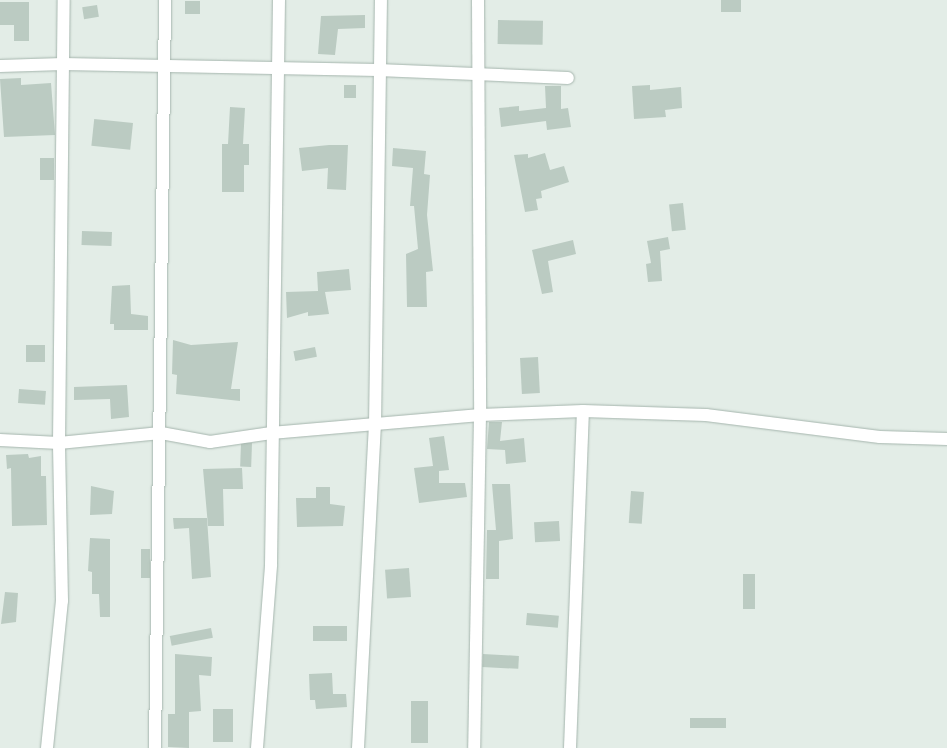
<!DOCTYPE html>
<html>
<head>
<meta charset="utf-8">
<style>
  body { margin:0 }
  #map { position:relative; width:947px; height:748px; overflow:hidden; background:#e3ede7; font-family:"Source Sans 3",sans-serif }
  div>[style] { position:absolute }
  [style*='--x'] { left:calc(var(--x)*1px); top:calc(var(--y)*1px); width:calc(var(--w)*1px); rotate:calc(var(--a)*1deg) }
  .building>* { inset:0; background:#bbcbc2; transform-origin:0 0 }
  .roads { filter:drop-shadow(0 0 1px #a5b5ad) drop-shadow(0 0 1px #a5b5ad) }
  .minor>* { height:12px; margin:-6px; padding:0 6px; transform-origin:6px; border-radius:6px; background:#fff }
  span { translate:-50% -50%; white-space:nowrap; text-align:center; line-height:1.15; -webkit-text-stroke:3.5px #f4f9f6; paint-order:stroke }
</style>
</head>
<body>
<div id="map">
  <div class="building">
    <div style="left:721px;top:0;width:20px;height:12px"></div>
    <div style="left:185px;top:1px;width:15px;height:13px"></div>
    <div style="clip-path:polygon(0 2px,29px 2px,29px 41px,14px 41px,14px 25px,0 25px)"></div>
    <div style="left:97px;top:5px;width:12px;height:15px;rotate:81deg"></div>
    <div style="clip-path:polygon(365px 15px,365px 28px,338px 29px,335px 55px,318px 54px,321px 16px)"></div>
    <div style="left:498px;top:20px;width:45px;height:24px;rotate:1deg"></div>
    <div style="clip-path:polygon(21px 78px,21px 85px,51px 83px,55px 135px,4px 137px,0 79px)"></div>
    <div style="left:344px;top:85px;width:12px;height:13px"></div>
    <div style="clip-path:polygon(650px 85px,650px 90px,681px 87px,682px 108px,665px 110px,666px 117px,634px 119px,632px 86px)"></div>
    <div style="clip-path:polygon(545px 86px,561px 86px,561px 109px,568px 108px,571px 127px,547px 130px,546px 121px,501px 127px,499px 108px,519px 106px,519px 111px,546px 108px)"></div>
    <div style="clip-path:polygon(230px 107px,245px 108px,243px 144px,249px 144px,249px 165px,244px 165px,244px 192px,222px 192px,222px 144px,228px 144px)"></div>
    <div style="left:133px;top:123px;width:27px;height:39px;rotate:96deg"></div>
    <div style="clip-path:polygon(329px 145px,348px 145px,346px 190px,327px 189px,328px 168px,302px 171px,299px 148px)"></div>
    <div style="clip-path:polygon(393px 148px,426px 151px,424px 174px,430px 175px,427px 215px,433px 271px,426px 272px,427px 307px,407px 307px,406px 254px,418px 249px,414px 206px,410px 206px,413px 168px,392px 166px)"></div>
    <div style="clip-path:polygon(545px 153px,550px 170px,564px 166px,569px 182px,541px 191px,542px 198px,536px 199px,538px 210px,525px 212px,514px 155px,528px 154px,528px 158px)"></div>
    <div style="left:40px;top:158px;width:14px;height:22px"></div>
    <div style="left:683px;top:203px;width:27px;height:14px;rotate:84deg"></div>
    <div style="left:82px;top:231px;width:30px;height:14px;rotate:2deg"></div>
    <div style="clip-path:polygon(668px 237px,670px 249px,660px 251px,662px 281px,648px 282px,646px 264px,651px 263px,647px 241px)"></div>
    <div style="clip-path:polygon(573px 240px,576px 254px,548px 261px,553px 292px,542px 294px,532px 250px)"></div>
    <div style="clip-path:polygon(349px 269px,351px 290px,325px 292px,329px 314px,308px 316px,308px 312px,287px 318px,286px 292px,318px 291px,317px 272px)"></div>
    <div style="clip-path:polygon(130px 285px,131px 314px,148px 316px,148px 330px,114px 330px,114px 324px,110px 324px,112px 286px)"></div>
    <div style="clip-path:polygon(173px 340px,191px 345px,238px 342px,231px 389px,240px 389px,240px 401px,176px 394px,177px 375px,172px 374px)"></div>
    <div style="left:26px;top:345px;width:19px;height:17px"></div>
    <div style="left:315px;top:347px;width:10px;height:22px;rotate:79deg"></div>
    <div style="left:538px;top:357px;width:36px;height:18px;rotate:87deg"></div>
    <div style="clip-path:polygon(127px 385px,129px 417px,111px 419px,110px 399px,74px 400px,74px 387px)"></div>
    <div style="left:19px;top:389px;width:27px;height:14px;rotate:4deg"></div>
    <div style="clip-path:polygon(489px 422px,502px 422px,500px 441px,524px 438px,526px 462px,506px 464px,505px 450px,487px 449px)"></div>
    <div style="clip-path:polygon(444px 436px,449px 470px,439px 471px,439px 483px,465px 483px,467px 497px,419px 503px,414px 468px,433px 466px,429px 438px)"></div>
    <div style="left:252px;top:443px;width:24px;height:11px;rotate:92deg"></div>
    <div style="clip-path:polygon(28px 454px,29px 458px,41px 456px,41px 476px,46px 476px,47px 525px,12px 526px,11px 468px,7px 469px,6px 455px)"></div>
    <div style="clip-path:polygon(242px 468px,243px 489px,223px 489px,224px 526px,208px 526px,203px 469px)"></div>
    <div style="clip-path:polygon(492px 484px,510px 484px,513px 539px,499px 541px,499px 579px,486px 579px,487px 530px,496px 530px)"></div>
    <div style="clip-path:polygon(91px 486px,114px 491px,112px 514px,90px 515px)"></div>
    <div style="clip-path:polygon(316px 487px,330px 487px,330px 504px,345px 506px,343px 526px,297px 527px,296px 498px,316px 498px)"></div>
    <div style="left:631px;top:491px;width:13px;height:32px;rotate:4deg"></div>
    <div style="clip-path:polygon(173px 518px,207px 518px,211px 577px,192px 579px,189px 528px,174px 529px)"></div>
    <div style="left:559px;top:521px;width:20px;height:25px;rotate:87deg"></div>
    <div style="clip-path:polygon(90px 538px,110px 539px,110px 617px,100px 617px,99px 594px,92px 594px,92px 572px,88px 571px)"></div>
    <div style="left:141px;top:549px;width:9px;height:29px"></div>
    <div style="left:409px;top:568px;width:29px;height:24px;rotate:86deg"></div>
    <div style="left:743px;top:574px;width:12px;height:35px"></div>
    <div style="clip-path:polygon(5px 592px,18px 593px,16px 622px,1px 624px)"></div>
    <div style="left:527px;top:613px;width:32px;height:12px;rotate:5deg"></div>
    <div style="left:313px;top:626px;width:34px;height:15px"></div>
    <div style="left:211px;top:628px;width:10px;height:42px;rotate:79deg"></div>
    <div style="clip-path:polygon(175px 654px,212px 657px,211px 676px,199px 675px,201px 711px,189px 712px,189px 748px,168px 747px,168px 714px,175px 714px)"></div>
    <div style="left:483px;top:654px;width:36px;height:13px;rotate:3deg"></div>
    <div style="clip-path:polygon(332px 673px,333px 694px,346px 694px,347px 707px,316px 709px,315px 700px,310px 700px,309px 674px)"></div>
    <div style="left:411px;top:701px;width:17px;height:42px"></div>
    <div style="left:213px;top:709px;width:20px;height:33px"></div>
    <div style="left:726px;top:718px;width:10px;height:36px;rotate:90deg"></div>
  </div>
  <div class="roads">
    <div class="minor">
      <div style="--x:478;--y:0;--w:415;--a:89.7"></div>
      <div style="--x:480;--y:415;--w:103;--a:-2.2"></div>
      <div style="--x:583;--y:411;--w:123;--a:1.9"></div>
      <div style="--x:706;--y:415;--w:175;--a:7.2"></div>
      <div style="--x:880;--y:437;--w:67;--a:1.7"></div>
      <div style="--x:0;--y:66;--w:63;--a:-1.8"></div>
      <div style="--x:63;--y:64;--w:315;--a:1.1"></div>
      <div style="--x:378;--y:70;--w:190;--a:2.4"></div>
      <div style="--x:0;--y:440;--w:59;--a:2.9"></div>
      <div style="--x:59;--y:443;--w:102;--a:-5.6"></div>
      <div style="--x:161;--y:433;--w:50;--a:10.4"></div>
      <div style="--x:210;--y:442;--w:62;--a:-8.4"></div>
      <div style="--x:271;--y:433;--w:210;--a:-4.9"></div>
      <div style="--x:480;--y:415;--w:333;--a:91"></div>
      <div style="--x:47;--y:748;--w:148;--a:-84.2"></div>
      <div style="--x:62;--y:601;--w:158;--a:-91.1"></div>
      <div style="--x:59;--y:443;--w:443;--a:-89.4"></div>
      <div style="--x:155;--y:748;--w:748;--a:-89.23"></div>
      <div style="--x:257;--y:748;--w:184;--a:-85.6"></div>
      <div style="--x:271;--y:565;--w:565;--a:-89.19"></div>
      <div style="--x:358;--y:748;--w:322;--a:-87"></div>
      <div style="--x:375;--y:426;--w:426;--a:-89.2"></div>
      <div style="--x:570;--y:748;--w:337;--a:-87.8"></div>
    </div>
  </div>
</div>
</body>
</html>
